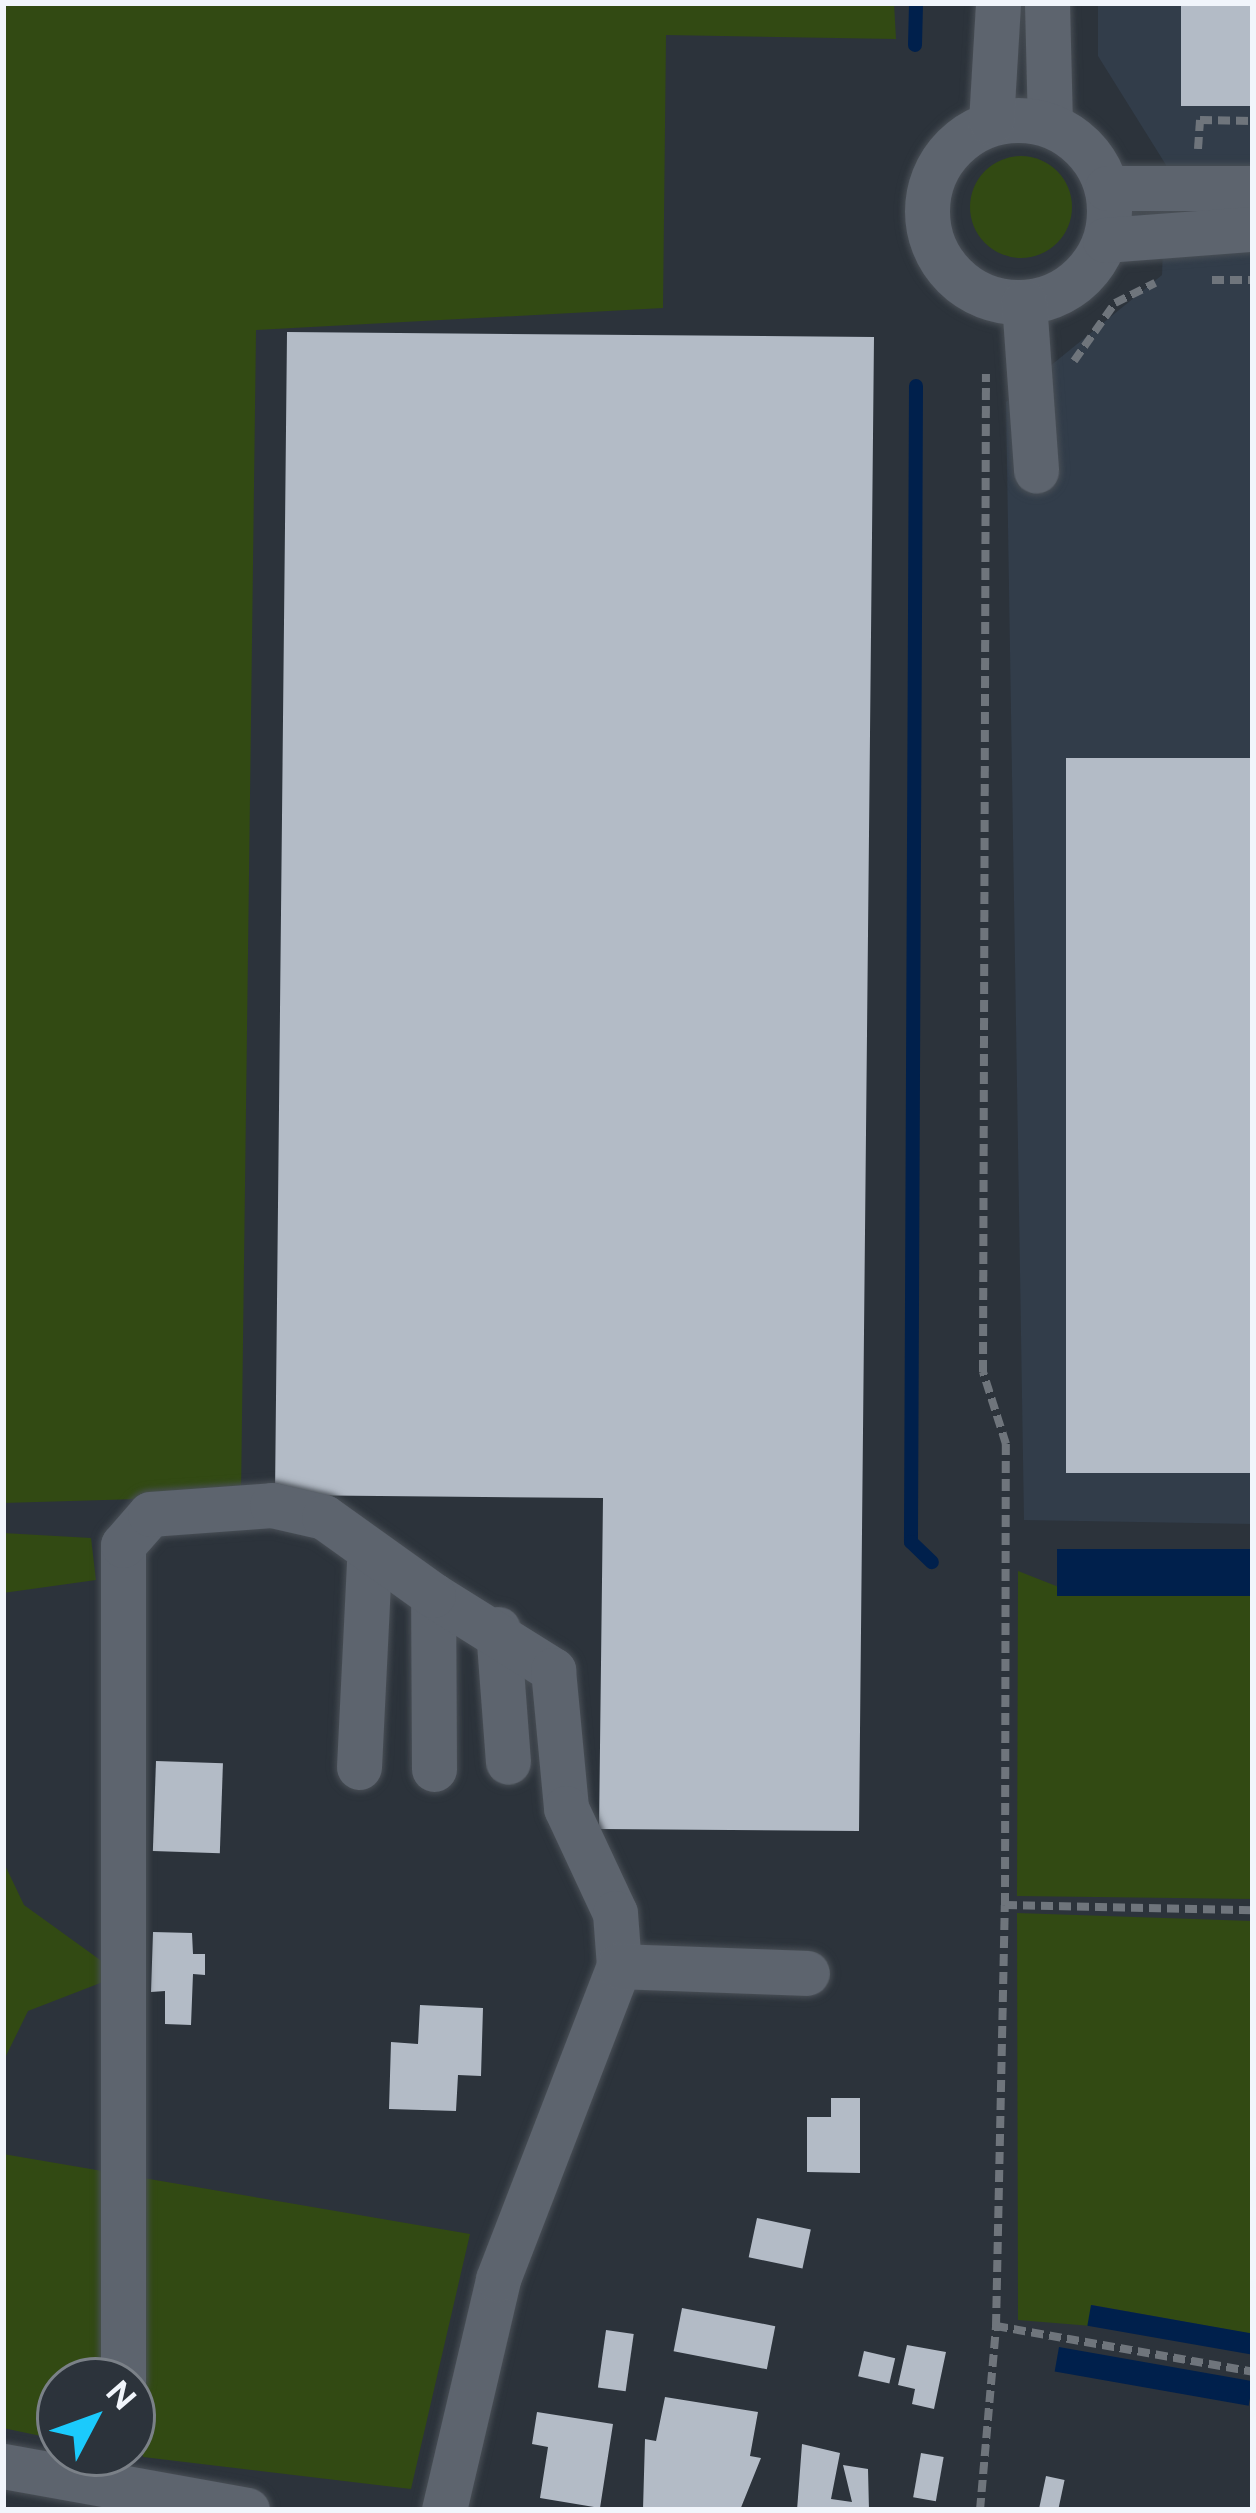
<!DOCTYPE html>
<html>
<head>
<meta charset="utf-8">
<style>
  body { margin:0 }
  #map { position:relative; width:1256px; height:2513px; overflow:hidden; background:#2c333b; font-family:Figtree,sans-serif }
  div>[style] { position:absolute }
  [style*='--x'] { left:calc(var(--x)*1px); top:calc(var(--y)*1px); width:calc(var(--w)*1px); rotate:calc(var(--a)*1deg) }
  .built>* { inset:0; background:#323d4a }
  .green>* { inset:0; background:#324a13 }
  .round { border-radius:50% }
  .water>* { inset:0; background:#00204c; transform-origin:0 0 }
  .stream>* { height:14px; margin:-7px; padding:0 7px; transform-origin:7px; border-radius:7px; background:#00204c }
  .building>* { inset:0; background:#b3bbc6; transform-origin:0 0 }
  .path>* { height:8px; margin-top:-4px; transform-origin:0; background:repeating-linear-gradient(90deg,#6f757c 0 12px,transparent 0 18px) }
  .roads { filter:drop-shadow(0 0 3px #494f56) drop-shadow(0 0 3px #494f56) }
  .minor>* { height:45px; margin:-22.5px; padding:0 22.5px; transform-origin:22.5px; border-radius:22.5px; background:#5d646e }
  .minor>.ring { margin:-22.5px; padding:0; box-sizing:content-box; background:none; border:45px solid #5d646e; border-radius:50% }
  span { translate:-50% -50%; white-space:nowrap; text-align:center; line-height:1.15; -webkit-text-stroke:12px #2c333b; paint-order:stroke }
  .frame { position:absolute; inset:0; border:6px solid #f1f5fb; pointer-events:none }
  .north { position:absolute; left:36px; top:2357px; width:120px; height:120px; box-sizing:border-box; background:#2c333b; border:3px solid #7b8188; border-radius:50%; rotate:49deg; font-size:33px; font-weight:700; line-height:48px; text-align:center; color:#f1f5fb }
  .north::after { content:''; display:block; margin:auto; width:42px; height:54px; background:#1bcafc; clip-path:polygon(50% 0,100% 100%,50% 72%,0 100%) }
</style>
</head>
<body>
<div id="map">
  <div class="built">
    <div style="clip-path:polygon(1098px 3px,1253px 3px,1253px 1524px,1024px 1520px,1006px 402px,1162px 275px,1166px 165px,1098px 56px)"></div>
  </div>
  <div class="green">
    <div style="clip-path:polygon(3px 3px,894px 3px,896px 39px,666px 35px,663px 308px,256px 330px,241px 1496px,3px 1503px)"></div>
    <div class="round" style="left:970px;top:156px;width:102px;height:102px"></div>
    <div style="clip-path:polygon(3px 1533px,91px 1538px,96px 1580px,3px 1593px)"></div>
    <div style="clip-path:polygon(1018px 1571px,1074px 1593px,1253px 1594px,1253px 1899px,1017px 1896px)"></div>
    <div style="clip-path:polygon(3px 1861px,24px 1905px,121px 1975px,28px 2011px,3px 2062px)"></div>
    <div style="clip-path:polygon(1017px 1913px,1253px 1921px,1253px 2334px,1092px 2305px,1092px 2326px,1018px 2320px)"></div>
    <div style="clip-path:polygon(3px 2154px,470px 2234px,411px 2489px,143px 2457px,132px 2381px,60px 2381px,60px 2440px,3px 2428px)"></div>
  </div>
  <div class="water">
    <div style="left:1057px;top:1549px;width:196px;height:47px"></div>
    <div style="left:1091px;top:2305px;width:165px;height:21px;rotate:10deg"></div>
    <div style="left:1059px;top:2347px;width:197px;height:25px;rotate:10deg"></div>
  </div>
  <div class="stream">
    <div style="--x:915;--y:45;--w:42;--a:-88.6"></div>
    <div style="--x:916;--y:386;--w:1156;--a:90.25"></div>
    <div style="--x:911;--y:1542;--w:29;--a:44"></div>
  </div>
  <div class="building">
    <div style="left:1181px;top:3px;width:72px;height:103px"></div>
    <div style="clip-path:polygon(287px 332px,874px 337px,859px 1831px,599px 1829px,603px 1498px,275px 1495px)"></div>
    <div style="left:1066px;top:758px;width:187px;height:715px"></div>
    <div style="left:156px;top:1761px;width:67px;height:90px;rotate:2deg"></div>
    <div style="clip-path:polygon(153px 1932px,192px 1933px,193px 1954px,205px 1954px,205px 1975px,193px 1974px,191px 2025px,165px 2024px,165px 1991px,151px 1992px)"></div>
    <div style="clip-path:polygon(420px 2005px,483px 2008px,481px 2076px,458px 2075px,456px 2111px,389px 2109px,391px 2042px,418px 2044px)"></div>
    <div style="clip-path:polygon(831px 2098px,860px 2098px,860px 2173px,807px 2172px,807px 2117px,831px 2117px)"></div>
    <div style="left:757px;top:2218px;width:55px;height:40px;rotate:12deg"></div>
    <div style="left:682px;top:2308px;width:95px;height:44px;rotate:11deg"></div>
    <div style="left:606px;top:2330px;width:28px;height:58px;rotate:8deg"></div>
    <div style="clip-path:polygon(907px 2345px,946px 2352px,934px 2409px,912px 2404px,915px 2389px,898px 2385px)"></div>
    <div style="left:864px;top:2351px;width:32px;height:26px;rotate:13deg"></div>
    <div style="clip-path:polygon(665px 2397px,758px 2412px,750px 2456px,761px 2458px,740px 2510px,643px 2509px,645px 2439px,656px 2441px)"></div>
    <div style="clip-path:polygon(537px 2412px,613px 2424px,600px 2508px,540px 2498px,548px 2447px,532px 2444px)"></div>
    <div style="clip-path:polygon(802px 2444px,840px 2453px,831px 2499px,852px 2502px,843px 2465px,868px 2469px,869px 2510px,797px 2510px)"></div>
    <div style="left:921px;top:2453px;width:23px;height:45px;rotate:10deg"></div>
    <div style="left:1046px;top:2476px;width:19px;height:35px;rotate:12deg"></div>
  </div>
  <div class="path">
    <div style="--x:1198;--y:149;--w:29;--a:-86"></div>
    <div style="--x:1200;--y:120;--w:53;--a:1.1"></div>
    <div style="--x:1212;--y:280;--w:41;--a:0"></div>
    <div style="--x:1074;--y:361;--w:71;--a:-54.7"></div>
    <div style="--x:1115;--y:303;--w:45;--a:-26.6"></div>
    <div style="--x:1005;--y:1905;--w:248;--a:1.2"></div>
    <div style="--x:996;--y:2326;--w:261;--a:10.1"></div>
    <div style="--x:980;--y:2510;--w:185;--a:-85"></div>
    <div style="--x:996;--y:2326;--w:421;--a:-88.8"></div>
    <div style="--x:1005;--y:1905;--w:461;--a:-89.9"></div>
    <div style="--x:1006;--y:1444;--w:76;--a:-107.7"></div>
    <div style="--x:983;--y:1372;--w:998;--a:-89.83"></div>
  </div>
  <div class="roads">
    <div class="minor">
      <div style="--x:1047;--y:3;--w:121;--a:88.6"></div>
      <div class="ring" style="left:927px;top:120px;width:137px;height:137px"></div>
      <div style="--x:991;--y:122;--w:119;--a:-86.6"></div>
      <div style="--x:1107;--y:188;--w:146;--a:0"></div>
      <div style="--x:1105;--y:240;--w:148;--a:-4.3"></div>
      <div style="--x:1024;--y:302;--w:169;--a:85.9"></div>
      <div style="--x:498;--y:1629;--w:133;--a:85.7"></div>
      <div style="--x:359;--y:1767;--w:207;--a:-87.2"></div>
      <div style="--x:434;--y:1769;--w:174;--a:-90.3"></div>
      <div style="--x:433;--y:1595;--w:142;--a:32"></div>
      <div style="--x:553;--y:1670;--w:139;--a:84.6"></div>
      <div style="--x:566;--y:1808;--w:116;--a:65"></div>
      <div style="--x:615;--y:1913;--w:53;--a:85.7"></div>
      <div style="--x:123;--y:2381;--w:836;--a:-90"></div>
      <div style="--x:123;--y:1545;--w:41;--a:-48.9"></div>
      <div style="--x:150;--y:1514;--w:122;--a:-4.2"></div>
      <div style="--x:272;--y:1505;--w:53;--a:13"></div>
      <div style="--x:324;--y:1517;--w:134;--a:35.6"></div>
      <div style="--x:3;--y:2466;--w:248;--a:10.2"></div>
      <div style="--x:444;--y:2510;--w:237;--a:-76.8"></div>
      <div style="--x:498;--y:2279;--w:336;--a:-68.9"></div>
      <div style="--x:619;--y:1966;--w:188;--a:2.1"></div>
    </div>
  </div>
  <div class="frame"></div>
  <div class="north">N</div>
</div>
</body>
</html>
